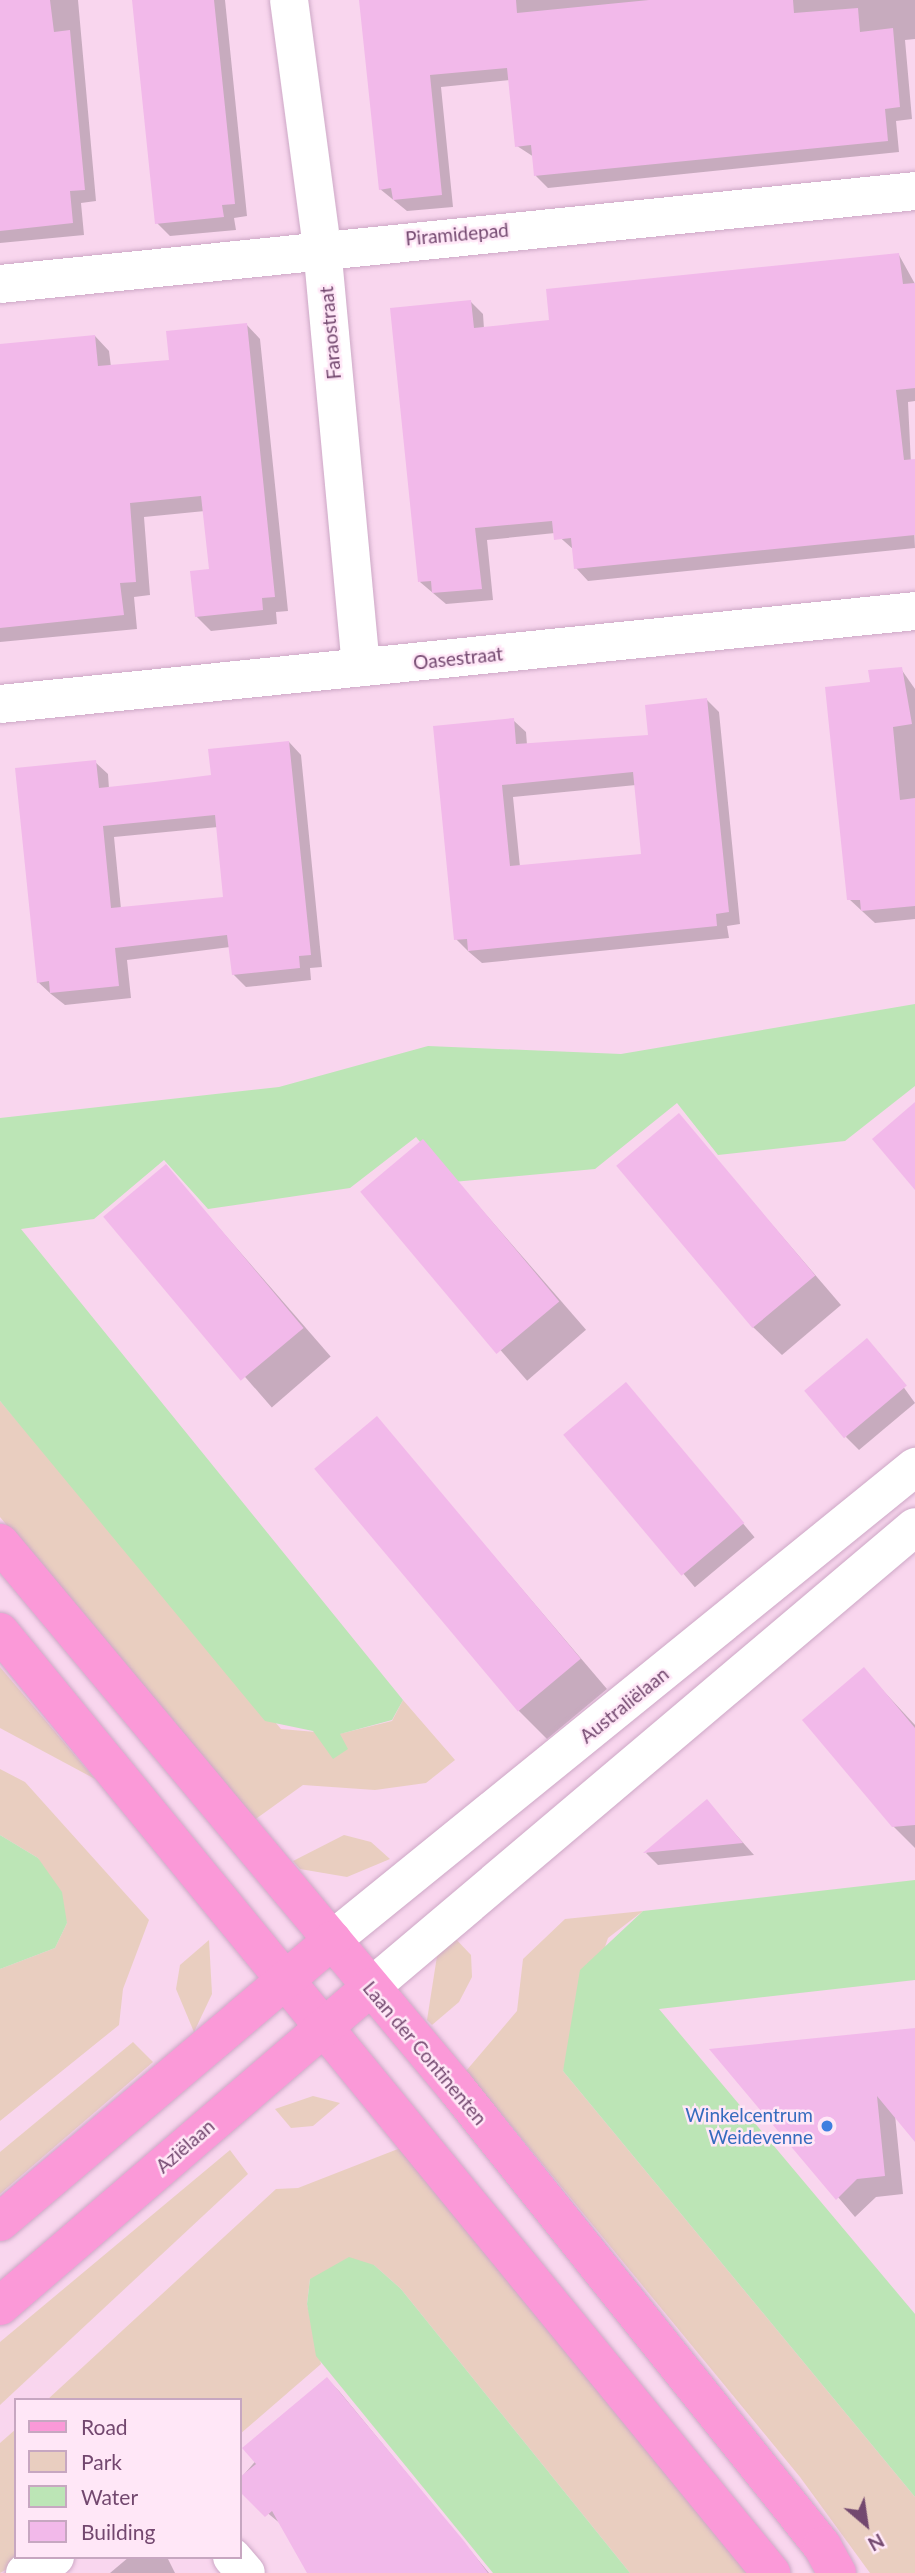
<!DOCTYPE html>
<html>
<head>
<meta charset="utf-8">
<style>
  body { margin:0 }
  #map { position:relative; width:915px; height:2573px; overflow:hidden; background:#fce1f3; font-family:Lato,sans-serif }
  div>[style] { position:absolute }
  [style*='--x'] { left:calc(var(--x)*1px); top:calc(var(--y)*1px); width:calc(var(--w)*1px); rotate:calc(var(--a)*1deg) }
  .residential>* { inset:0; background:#f9d6ee }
  .green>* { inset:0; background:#e9cec0 }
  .water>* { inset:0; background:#bce5b6 }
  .shadow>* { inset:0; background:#0003; transform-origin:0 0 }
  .building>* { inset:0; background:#f2b9ea; transform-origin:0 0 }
  .roads { filter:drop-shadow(0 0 2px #cda8c6) drop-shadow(0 0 2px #cda8c6) }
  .minor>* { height:38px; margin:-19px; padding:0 19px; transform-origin:19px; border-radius:19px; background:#fff }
  .major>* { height:38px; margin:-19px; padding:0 19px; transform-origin:19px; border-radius:19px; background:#fb99d8 }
  .dots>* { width:19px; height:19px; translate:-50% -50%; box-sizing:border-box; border:4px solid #ffe7f7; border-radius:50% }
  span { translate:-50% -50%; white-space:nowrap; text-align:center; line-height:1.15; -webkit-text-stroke:5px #ffe7f7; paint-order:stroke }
  .street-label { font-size:19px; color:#73486f }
  .shop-label { font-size:19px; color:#366cbe }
  .right { translate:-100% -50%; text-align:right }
  .legend { position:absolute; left:14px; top:2398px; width:228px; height:161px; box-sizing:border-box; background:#ffe7f7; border:2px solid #c7a7c1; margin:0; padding:9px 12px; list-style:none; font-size:21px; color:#73486f }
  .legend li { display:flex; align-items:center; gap:14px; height:35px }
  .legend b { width:35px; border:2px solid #c7a7c1 }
  .north { position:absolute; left:831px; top:2489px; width:70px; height:70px; -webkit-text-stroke:5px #ffe7f7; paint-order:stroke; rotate:151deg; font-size:19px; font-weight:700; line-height:28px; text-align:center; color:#73486f }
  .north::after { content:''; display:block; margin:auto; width:24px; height:32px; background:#73486f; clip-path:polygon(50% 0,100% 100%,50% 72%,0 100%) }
</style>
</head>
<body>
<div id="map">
  <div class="residential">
    <div style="clip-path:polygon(evenodd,0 0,915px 0,915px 2573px,0 2573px,0 0,16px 2400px,240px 2400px,240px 2557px,16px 2557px,16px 2400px)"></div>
  </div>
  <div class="green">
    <div style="clip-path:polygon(0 1401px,281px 1729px,339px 1734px,392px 1721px,403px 1700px,455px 1760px,426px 1783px,375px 1790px,303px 1785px,253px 1821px,0 1517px)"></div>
    <div style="clip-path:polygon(0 1667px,95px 1779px,0 1728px)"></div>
    <div style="clip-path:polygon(0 1769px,25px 1782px,149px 1920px,123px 1989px,119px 2025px,0 2121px,0 1969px,55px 1948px,67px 1923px,38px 1858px,0 1835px)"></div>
    <div style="clip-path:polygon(344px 1835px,371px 1842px,390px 1859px,347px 1877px,300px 1869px,293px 1861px)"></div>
    <div style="clip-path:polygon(643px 1911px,608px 1938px,563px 2071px,915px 2497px,915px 2573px,870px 2573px,800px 2477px,466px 2071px,517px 2011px,523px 1959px,565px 1919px)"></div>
    <div style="clip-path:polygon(452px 1935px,471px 1955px,472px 1977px,459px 2002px,432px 2025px,427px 2020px,437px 1956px)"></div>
    <div style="clip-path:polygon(209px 1940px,212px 1994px,194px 2032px,176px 1989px,180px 1965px)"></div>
    <div style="clip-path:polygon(133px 2042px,153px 2062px,0 2194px,0 2152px)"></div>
    <div style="clip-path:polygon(313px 2096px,340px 2103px,313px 2126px,291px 2128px,275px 2109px)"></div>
    <div style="clip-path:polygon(403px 2147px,767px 2573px,630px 2573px,401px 2289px,374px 2265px,310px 2279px,307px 2304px,321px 2364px,240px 2434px,240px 2400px,47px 2400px,276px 2189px,298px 2188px)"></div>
    <div style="clip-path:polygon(230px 2150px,248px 2174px,0 2405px,0 2342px)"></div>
    <div style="clip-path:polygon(16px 2429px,16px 2557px,28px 2557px,0 2573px,0 2443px)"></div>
  </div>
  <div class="water">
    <div style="clip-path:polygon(915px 1004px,915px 1086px,845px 1141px,718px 1155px,677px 1103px,595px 1169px,453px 1182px,416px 1137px,350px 1188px,208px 1209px,164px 1160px,94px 1219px,21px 1229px,403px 1700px,392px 1720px,340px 1734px,348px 1749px,333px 1759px,313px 1731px,265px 1721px,0 1401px,0 1118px,279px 1087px,428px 1046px,621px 1054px)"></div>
    <div style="clip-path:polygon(0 1835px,38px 1858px,62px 1892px,67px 1923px,55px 1948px,0 1969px)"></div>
    <div style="clip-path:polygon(915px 1880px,915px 1980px,659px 2009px,915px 2314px,915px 2497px,563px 2071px,580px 1970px,643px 1911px)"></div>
    <div style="clip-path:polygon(349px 2257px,374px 2265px,401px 2289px,630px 2573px,493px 2573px,316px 2356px,307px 2304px,310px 2279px)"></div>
  </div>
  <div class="shadow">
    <div style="clip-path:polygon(0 0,78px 0,96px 201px,81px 203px,84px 235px,0 243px)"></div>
    <div style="clip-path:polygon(134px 0,225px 0,247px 216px,234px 218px,236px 230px,170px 236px,157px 223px)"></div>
    <div style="clip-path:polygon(361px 0,915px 0,915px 39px,905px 40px,912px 119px,896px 121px,899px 152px,548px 188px,536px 176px,534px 157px,517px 146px,510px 80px,441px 87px,453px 207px,407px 211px,380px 189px)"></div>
    <div style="clip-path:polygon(899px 255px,915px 284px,915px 401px,908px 402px,915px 548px,588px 581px,576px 568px,574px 550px,555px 533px,487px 540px,493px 600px,446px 604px,420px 582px,471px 302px,483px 314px,484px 329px,551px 322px)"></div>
    <div style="clip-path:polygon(246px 324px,260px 339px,288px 611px,276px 612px,277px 624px,211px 631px,196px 616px,211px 570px,205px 511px,144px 517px,150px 595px,134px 597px,137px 629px,0 642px,0 346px,95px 336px,109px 351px,111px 367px,171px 361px)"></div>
    <div style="clip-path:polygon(901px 669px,915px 689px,915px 919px,875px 923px,849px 899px,872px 684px)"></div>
    <div style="clip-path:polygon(evenodd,707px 700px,719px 712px,740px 924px,727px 926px,729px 938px,482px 963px,469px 952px,456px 939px,513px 720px,526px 732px,527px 745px,650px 736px,707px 700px,636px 785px,643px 856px,520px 867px,513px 797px,636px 785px)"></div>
    <div style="clip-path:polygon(evenodd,289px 742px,301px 755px,322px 967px,310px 968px,311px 980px,246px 987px,233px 974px,230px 947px,127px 960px,131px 998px,65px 1005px,51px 994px,38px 982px,95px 762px,108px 774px,109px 789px,213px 776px,289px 742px,218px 827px,225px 898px,121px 909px,114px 837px,218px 827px)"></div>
    <div style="clip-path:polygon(678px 1115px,841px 1305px,782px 1355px,753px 1327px)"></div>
    <div style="left:422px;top:1141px;width:250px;height:78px;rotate:49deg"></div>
    <div style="left:166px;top:1167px;width:251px;height:78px;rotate:49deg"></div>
    <div style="clip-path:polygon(879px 1353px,915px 1403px,859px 1450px,846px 1437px)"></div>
    <div style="left:626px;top:1384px;width:200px;height:78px;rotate:50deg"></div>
    <div style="clip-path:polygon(377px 1419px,607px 1689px,547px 1739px,519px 1711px)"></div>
    <div style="clip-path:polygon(864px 1670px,915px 1725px,915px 1848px,893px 1826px)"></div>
    <div style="clip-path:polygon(707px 1802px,754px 1855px,658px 1865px,646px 1853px)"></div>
    <div style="clip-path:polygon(915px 2029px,915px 2139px,895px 2115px,903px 2194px,876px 2197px,855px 2217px,713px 2050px)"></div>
    <div style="clip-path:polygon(327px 2379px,339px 2391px,489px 2573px,309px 2573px,282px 2525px,240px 2490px,240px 2479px)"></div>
    <div style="clip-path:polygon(129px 2557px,167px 2557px,175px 2573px,110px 2573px)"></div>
  </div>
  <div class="building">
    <div style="clip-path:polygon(0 0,50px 0,54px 32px,70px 30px,85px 190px,70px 191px,73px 223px,0 231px)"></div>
    <div style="clip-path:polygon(132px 0,214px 0,235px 204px,222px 205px,224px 217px,155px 224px)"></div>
    <div style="clip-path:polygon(359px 0,516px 0,517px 13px,649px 0,793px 0,794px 13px,858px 8px,860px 32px,893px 28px,900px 107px,885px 109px,888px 141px,534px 176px,531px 145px,515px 147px,507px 68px,430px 75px,442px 195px,393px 200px,391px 188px,379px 190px)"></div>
    <div style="clip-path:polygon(899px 253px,903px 284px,915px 283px,915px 388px,896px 390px,904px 460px,915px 459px,915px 535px,574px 569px,571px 538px,554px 540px,552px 521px,475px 528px,482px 589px,432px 593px,431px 581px,418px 582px,390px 308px,471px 300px,474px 328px,549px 320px,546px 289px)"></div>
    <div style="clip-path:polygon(247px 323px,275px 597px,262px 598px,263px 610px,195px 617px,190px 571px,209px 569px,201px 496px,130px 503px,136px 582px,120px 583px,124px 615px,0 628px,0 344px,95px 335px,98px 366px,169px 360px,166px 331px)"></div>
    <div style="clip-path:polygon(902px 667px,912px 724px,893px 727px,900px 800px,915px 798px,915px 906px,861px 911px,860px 900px,847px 900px,825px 687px,870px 682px,868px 670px)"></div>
    <div style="clip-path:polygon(evenodd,707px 698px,729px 912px,716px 914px,717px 926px,468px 951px,467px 939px,454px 940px,433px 726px,514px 718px,516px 744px,648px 735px,645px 705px,707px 698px,633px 772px,641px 854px,510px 866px,502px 785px,633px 772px)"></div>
    <div style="clip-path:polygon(evenodd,289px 741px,311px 955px,299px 956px,300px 968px,232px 975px,227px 935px,115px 948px,119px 986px,50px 993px,49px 981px,37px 983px,15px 768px,96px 760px,99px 788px,155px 782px,211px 775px,208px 749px,289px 741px,215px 815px,223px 897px,111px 908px,103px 826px,215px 815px)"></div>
    <div style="clip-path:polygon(915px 1102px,915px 1190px,872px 1139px)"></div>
    <div style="left:679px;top:1113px;width:212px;height:82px;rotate:50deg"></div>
    <div style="left:423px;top:1139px;width:212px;height:82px;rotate:50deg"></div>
    <div style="left:166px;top:1164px;width:214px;height:82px;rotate:50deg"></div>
    <div style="left:867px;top:1338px;width:62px;height:82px;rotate:50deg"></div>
    <div style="left:626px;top:1382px;width:184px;height:82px;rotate:50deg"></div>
    <div style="left:377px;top:1416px;width:317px;height:82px;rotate:50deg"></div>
    <div style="clip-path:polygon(864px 1667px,915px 1728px,915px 1825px,892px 1827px,802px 1720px)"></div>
    <div style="clip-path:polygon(707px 1799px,743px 1843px,643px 1853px)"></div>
    <div style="clip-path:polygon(915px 2028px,915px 2142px,877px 2096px,885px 2176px,857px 2179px,836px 2200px,709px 2049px)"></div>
    <div style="clip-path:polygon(327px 2377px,464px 2541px,488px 2573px,307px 2573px,272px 2511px,265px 2517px,240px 2492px,240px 2477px,256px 2464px,242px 2448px)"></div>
  </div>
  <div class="roads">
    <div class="minor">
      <div style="--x:289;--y:0;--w:249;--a:82.4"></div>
      <div style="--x:322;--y:247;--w:422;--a:84.7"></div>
      <div style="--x:0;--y:284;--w:920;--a:-5.8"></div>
      <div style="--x:0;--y:704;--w:920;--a:-5.8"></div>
      <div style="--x:332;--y:1940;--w:751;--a:-39.05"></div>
      <div style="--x:371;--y:1987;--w:712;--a:-40.22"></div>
      <div style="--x:232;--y:2557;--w:21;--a:49"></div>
      <div style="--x:25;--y:2573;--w:34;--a:-28"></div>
    </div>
    <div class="major">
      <div style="--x:0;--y:1543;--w:711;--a:50.08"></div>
      <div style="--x:456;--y:2088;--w:586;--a:51.37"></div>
      <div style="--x:822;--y:2546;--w:31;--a:61"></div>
      <div style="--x:0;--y:1632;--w:1217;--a:50.67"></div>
      <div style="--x:0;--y:2222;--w:436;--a:-40.3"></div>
      <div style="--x:0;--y:2306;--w:489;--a:-40.7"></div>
    </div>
  </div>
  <div class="dots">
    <div style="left:827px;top:2126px;background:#3f7fe0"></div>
  </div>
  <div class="street-label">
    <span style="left:457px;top:234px;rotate:-5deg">Piramidepad</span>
    <span style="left:330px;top:333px;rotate:-95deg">Faraostraat</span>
    <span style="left:458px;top:658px;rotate:-6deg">Oasestraat</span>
    <span style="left:624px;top:1705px;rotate:-39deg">Australiëlaan</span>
    <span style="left:425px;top:2053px;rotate:50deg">Laan der Continenten</span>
    <span style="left:185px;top:2146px;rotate:-41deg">Aziëlaan</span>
  </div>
  <div class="shop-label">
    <span class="right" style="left:813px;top:2126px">Winkelcentrum<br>Weidevenne</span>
  </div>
  <ul class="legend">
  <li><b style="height:9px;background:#fb99d8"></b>Road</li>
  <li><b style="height:19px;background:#e9cec0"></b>Park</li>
  <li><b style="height:19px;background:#bce5b6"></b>Water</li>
  <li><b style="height:19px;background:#f2b9ea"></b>Building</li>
  </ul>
  <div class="north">N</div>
</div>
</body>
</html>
